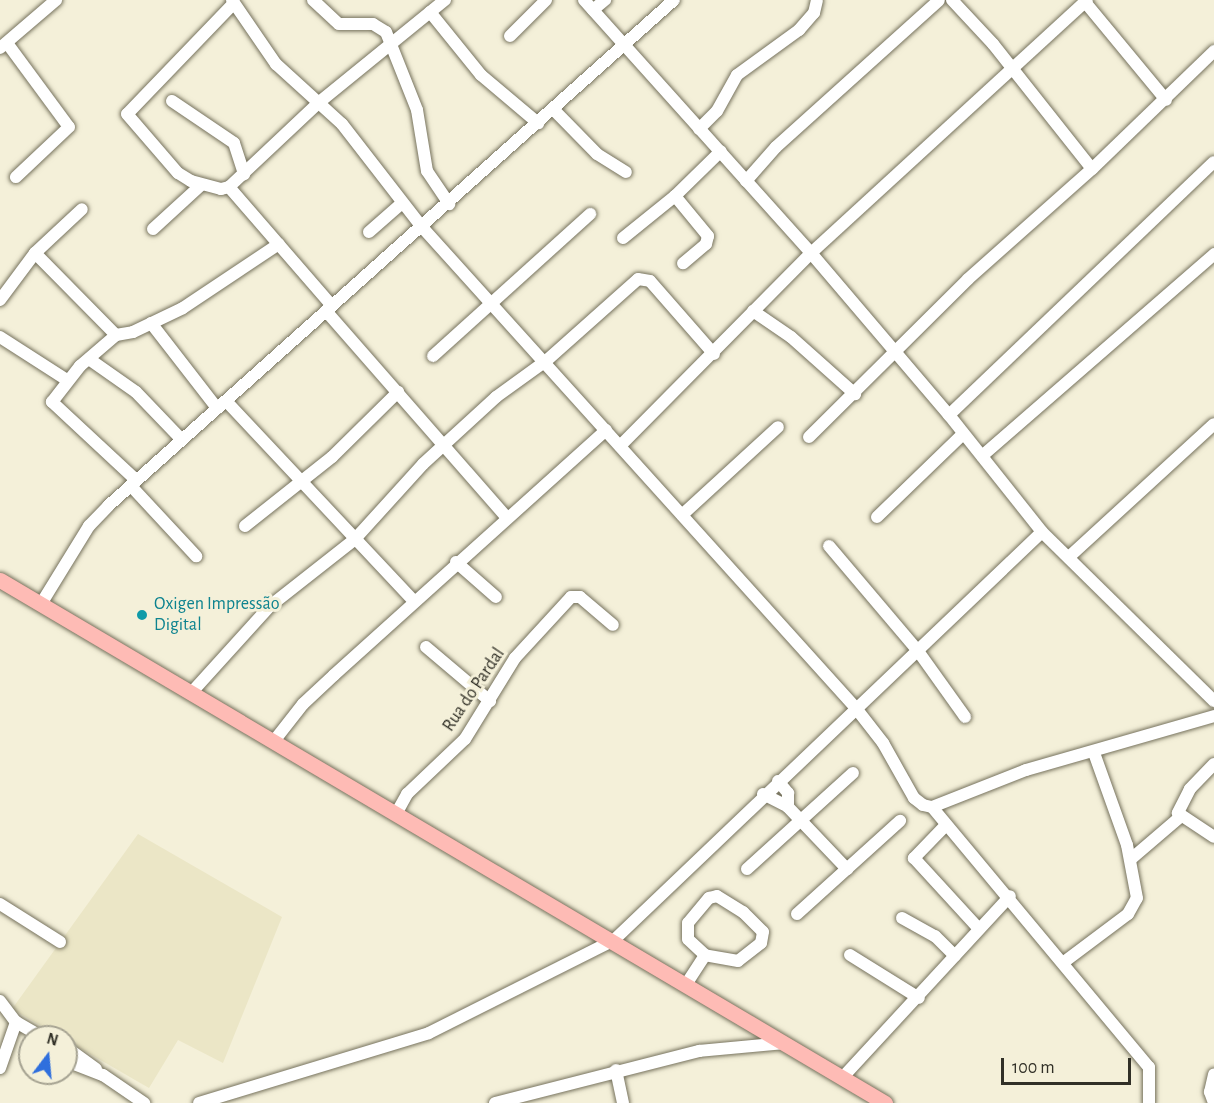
<!DOCTYPE html>
<html>
<head>
<meta charset="utf-8">
<style>
  body { margin:0 }
  #map { position:relative; width:1214px; height:1103px; overflow:hidden; background:#f4f0d9; font-family:"Alegreya Sans",sans-serif }
  div>[style] { position:absolute }
  [style*='--x'] { left:calc(var(--x)*1px); top:calc(var(--y)*1px); width:calc(var(--w)*1px); rotate:calc(var(--a)*1deg) }
  .built>* { inset:0; background:#ebe6c6 }
  .roads { filter:drop-shadow(0 0 2px #76725d) drop-shadow(0 0 2px #76725d) }
  .minor>* { height:12px; margin:-6px; padding:0 6px; transform-origin:6px; border-radius:6px; background:#fff }
  .major>* { height:15px; margin:-7.5px; padding:0 7.5px; transform-origin:7.5px; border-radius:7.5px; background:#febbb5 }
  .dots>* { width:16px; height:16px; translate:-50% -50%; box-sizing:border-box; border:3px solid #f4f0d9; border-radius:50% }
  span { translate:-50% -50%; white-space:nowrap; text-align:center; line-height:1.15; -webkit-text-stroke:6px #f4f0d9; paint-order:stroke }
  .culture-label { font-size:18px; color:#0d838f }
  .left { translate:0 -50%; text-align:left }
  .street-label { font-size:18px; color:#313027 }
  .north { position:absolute; left:18px; top:1025px; width:60px; height:60px; box-sizing:border-box; background:#f4f0d9; border:2px solid #a6a392; border-radius:50%; rotate:16deg; font-size:16px; font-weight:700; line-height:24px; text-align:center; color:#313027 }
  .north::after { content:''; display:block; margin:auto; width:21px; height:27px; background:#2f6fdd; clip-path:polygon(50% 0,100% 100%,50% 72%,0 100%) }
  .scale { position:absolute; left:1001px; top:1058px; width:130px; height:27px; box-sizing:border-box; border:3px solid #313027; border-top:0; padding-left:8px; font-size:18px; line-height:21px; white-space:nowrap; color:#313027; -webkit-text-stroke:4px #f4f0d9; paint-order:stroke }
</style>
</head>
<body>
<div id="map">
  <div class="built">
    <div style="clip-path:polygon(138px 834px,282px 917px,223px 1063px,178px 1040px,149px 1088px,12px 1009px)"></div>
  </div>
  <div class="roads">
    <div class="minor">
      <div style="--x:232;--y:0;--w:78;--a:55.5"></div>
      <div style="--x:276;--y:64;--w:89;--a:42.3"></div>
      <div style="--x:342;--y:124;--w:130;--a:52.2"></div>
      <div style="--x:422;--y:227;--w:646;--a:47.95"></div>
      <div style="--x:855;--y:707;--w:46;--a:52.1"></div>
      <div style="--x:883;--y:743;--w:63;--a:60.6"></div>
      <div style="--x:914;--y:798;--w:11;--a:38"></div>
      <div style="--x:923;--y:805;--w:9;--a:13"></div>
      <div style="--x:932;--y:807;--w:101;--a:-21.5"></div>
      <div style="--x:1026;--y:770;--w:196;--a:-16"></div>
      <div style="--x:313;--y:0;--w:35;--a:43"></div>
      <div style="--x:339;--y:24;--w:34;--a:0"></div>
      <div style="--x:373;--y:24;--w:15;--a:32"></div>
      <div style="--x:386;--y:32;--w:84;--a:68.3"></div>
      <div style="--x:417;--y:110;--w:62;--a:80.7"></div>
      <div style="--x:427;--y:171;--w:40;--a:56"></div>
      <div style="--x:584;--y:0;--w:340;--a:48.1"></div>
      <div style="--x:811;--y:253;--w:213;--a:49.6"></div>
      <div style="--x:949;--y:415;--w:149;--a:51.5"></div>
      <div style="--x:1042;--y:532;--w:241;--a:44.5"></div>
      <div style="--x:952;--y:0;--w:60;--a:47"></div>
      <div style="--x:993;--y:44;--w:159;--a:51.6"></div>
      <div style="--x:1085;--y:2;--w:127;--a:50.4"></div>
      <div style="--x:234;--y:3;--w:154;--a:133.9"></div>
      <div style="--x:127;--y:114;--w:78;--a:49.2"></div>
      <div style="--x:178;--y:173;--w:15;--a:32"></div>
      <div style="--x:191;--y:181;--w:31;--a:15"></div>
      <div style="--x:221;--y:189;--w:8;--a:-14"></div>
      <div style="--x:229;--y:187;--w:121;--a:-43.3"></div>
      <div style="--x:317;--y:104;--w:165;--a:-39.1"></div>
      <div style="--x:593;--y:10;--w:16;--a:-40"></div>
      <div style="--x:430;--y:12;--w:81;--a:51"></div>
      <div style="--x:481;--y:75;--w:75;--a:40.1"></div>
      <div style="--x:510;--y:36;--w:51;--a:-45"></div>
      <div style="--x:7;--y:43;--w:104;--a:53.6"></div>
      <div style="--x:69;--y:127;--w:73;--a:136.7"></div>
      <div style="--x:0;--y:48;--w:74;--a:-40.6"></div>
      <div style="--x:172;--y:101;--w:75;--a:34.1"></div>
      <div style="--x:234;--y:143;--w:33;--a:72"></div>
      <div style="--x:553;--y:109;--w:63;--a:45.6"></div>
      <div style="--x:597;--y:154;--w:34;--a:32"></div>
      <div style="--x:699;--y:129;--w:25;--a:-45"></div>
      <div style="--x:717;--y:111;--w:41;--a:-60.9"></div>
      <div style="--x:737;--y:75;--w:77;--a:-36"></div>
      <div style="--x:799;--y:30;--w:23;--a:-49"></div>
      <div style="--x:814;--y:13;--w:13;--a:-77"></div>
      <div style="--x:746;--y:181;--w:45;--a:-48.6"></div>
      <div style="--x:776;--y:147;--w:219;--a:-42"></div>
      <div style="--x:229;--y:187;--w:157;--a:49.1"></div>
      <div style="--x:675;--y:196;--w:52;--a:50.5"></div>
      <div style="--x:708;--y:236;--w:8;--a:104"></div>
      <div style="--x:706;--y:244;--w:30;--a:140"></div>
      <div style="--x:153;--y:229;--w:65;--a:-42.5"></div>
      <div style="--x:369;--y:232;--w:44;--a:-41.3"></div>
      <div style="--x:623;--y:238;--w:67;--a:-38.9"></div>
      <div style="--x:675;--y:196;--w:64;--a:-44.4"></div>
      <div style="--x:35;--y:253;--w:115;--a:45.4"></div>
      <div style="--x:0;--y:300;--w:59;--a:-53.3"></div>
      <div style="--x:35;--y:253;--w:64;--a:-43.1"></div>
      <div style="--x:326;--y:311;--w:275;--a:48.8"></div>
      <div style="--x:753;--y:311;--w:46;--a:34.4"></div>
      <div style="--x:791;--y:337;--w:86;--a:41.7"></div>
      <div style="--x:151;--y:323;--w:108;--a:52.2"></div>
      <div style="--x:0;--y:337;--w:80;--a:32.7"></div>
      <div style="--x:433;--y:356;--w:212;--a:-42.1"></div>
      <div style="--x:89;--y:359;--w:57;--a:35.1"></div>
      <div style="--x:136;--y:392;--w:66;--a:46.2"></div>
      <div style="--x:227;--y:402;--w:272;--a:46.8"></div>
      <div style="--x:949;--y:415;--w:366;--a:-43.7"></div>
      <div style="--x:809;--y:437;--w:224;--a:-44.8"></div>
      <div style="--x:968;--y:279;--w:166;--a:-41.6"></div>
      <div style="--x:1092;--y:169;--w:170;--a:-44"></div>
      <div style="--x:620;--y:446;--w:272;--a:-45.3"></div>
      <div style="--x:811;--y:253;--w:374;--a:-42.5"></div>
      <div style="--x:982;--y:456;--w:308;--a:-41"></div>
      <div style="--x:136;--y:480;--w:115;--a:-137.1"></div>
      <div style="--x:52;--y:402;--w:46;--a:-52.1"></div>
      <div style="--x:80;--y:366;--w:48;--a:-40.7"></div>
      <div style="--x:116;--y:335;--w:17;--a:-10"></div>
      <div style="--x:133;--y:332;--w:55;--a:-25.6"></div>
      <div style="--x:183;--y:308;--w:115;--a:-33.7"></div>
      <div style="--x:131;--y:486;--w:96;--a:47.1"></div>
      <div style="--x:682;--y:515;--w:130;--a:-42.5"></div>
      <div style="--x:877;--y:517;--w:120;--a:-44"></div>
      <div style="--x:245;--y:526;--w:111;--a:-38.4"></div>
      <div style="--x:332;--y:457;--w:93;--a:-44.6"></div>
      <div style="--x:829;--y:546;--w:138;--a:49.7"></div>
      <div style="--x:918;--y:651;--w:81;--a:54.5"></div>
      <div style="--x:1070;--y:556;--w:195;--a:-42.5"></div>
      <div style="--x:456;--y:562;--w:53;--a:41.2"></div>
      <div style="--x:41;--y:604;--w:92;--a:-58.4"></div>
      <div style="--x:89;--y:526;--w:28;--a:-46"></div>
      <div style="--x:108;--y:506;--w:759;--a:-41.8"></div>
      <div style="--x:426;--y:647;--w:84;--a:40.2"></div>
      <div style="--x:192;--y:692;--w:116;--a:-47.8"></div>
      <div style="--x:270;--y:606;--w:108;--a:-38.2"></div>
      <div style="--x:355;--y:539;--w:101;--a:-47.8"></div>
      <div style="--x:423;--y:464;--w:99;--a:-42.5"></div>
      <div style="--x:496;--y:397;--w:62;--a:-35.8"></div>
      <div style="--x:546;--y:361;--w:123;--a:-41.7"></div>
      <div style="--x:638;--y:279;--w:12;--a:9"></div>
      <div style="--x:650;--y:281;--w:97;--a:48.8"></div>
      <div style="--x:274;--y:741;--w:47;--a:-51.9"></div>
      <div style="--x:303;--y:704;--w:42;--a:-43.1"></div>
      <div style="--x:334;--y:675;--w:366;--a:-42"></div>
      <div style="--x:1214;--y:764;--w:35;--a:134"></div>
      <div style="--x:1190;--y:789;--w:27;--a:117"></div>
      <div style="--x:1178;--y:813;--w:43;--a:33.7"></div>
      <div style="--x:778;--y:781;--w:16;--a:50"></div>
      <div style="--x:788;--y:793;--w:14;--a:90"></div>
      <div style="--x:763;--y:794;--w:28;--a:27"></div>
      <div style="--x:788;--y:807;--w:86;--a:46.4"></div>
      <div style="--x:932;--y:807;--w:339;--a:50.2"></div>
      <div style="--x:1149;--y:1067;--w:36;--a:90"></div>
      <div style="--x:396;--y:814;--w:23;--a:-61"></div>
      <div style="--x:407;--y:794;--w:80;--a:-43.5"></div>
      <div style="--x:465;--y:739;--w:95;--a:-58.3"></div>
      <div style="--x:515;--y:658;--w:83;--a:-47.4"></div>
      <div style="--x:571;--y:597;--w:9;--a:0"></div>
      <div style="--x:580;--y:597;--w:43;--a:40.3"></div>
      <div style="--x:945;--y:826;--w:45;--a:134.1"></div>
      <div style="--x:914;--y:858;--w:96;--a:47.5"></div>
      <div style="--x:1131;--y:859;--w:65;--a:-40.6"></div>
      <div style="--x:747;--y:869;--w:143;--a:-42.2"></div>
      <div style="--x:717;--y:896;--w:31;--a:32"></div>
      <div style="--x:743;--y:912;--w:28;--a:45"></div>
      <div style="--x:763;--y:932;--w:11;--a:100"></div>
      <div style="--x:761;--y:943;--w:29;--a:142"></div>
      <div style="--x:738;--y:961;--w:34;--a:-170"></div>
      <div style="--x:705;--y:955;--w:23;--a:-137"></div>
      <div style="--x:688;--y:939;--w:16;--a:-90"></div>
      <div style="--x:688;--y:923;--w:33;--a:-50"></div>
      <div style="--x:709;--y:898;--w:8;--a:-14"></div>
      <div style="--x:0;--y:904;--w:71;--a:32.3"></div>
      <div style="--x:797;--y:914;--w:139;--a:-42.1"></div>
      <div style="--x:902;--y:918;--w:38;--a:29"></div>
      <div style="--x:935;--y:936;--w:28;--a:45"></div>
      <div style="--x:850;--y:955;--w:81;--a:31.9"></div>
      <div style="--x:1064;--y:962;--w:80;--a:-36.9"></div>
      <div style="--x:1128;--y:914;--w:18;--a:-61"></div>
      <div style="--x:1137;--y:898;--w:54;--a:-100.7"></div>
      <div style="--x:1127;--y:845;--w:98;--a:-109.7"></div>
      <div style="--x:685;--y:986;--w:37;--a:-57"></div>
      <div style="--x:0;--y:1001;--w:26;--a:53"></div>
      <div style="--x:16;--y:1022;--w:30;--a:30"></div>
      <div style="--x:66;--y:1047;--w:37;--a:36"></div>
      <div style="--x:66;--y:1061;--w:40;--a:21"></div>
      <div style="--x:103;--y:1075;--w:50;--a:34.3"></div>
      <div style="--x:0;--y:1068;--w:49;--a:-70.8"></div>
      <div style="--x:616;--y:1070;--w:34;--a:78"></div>
      <div style="--x:843;--y:1077;--w:246;--a:-47.3"></div>
      <div style="--x:199;--y:1103;--w:240;--a:-16.9"></div>
      <div style="--x:429;--y:1033;--w:207;--a:-26.7"></div>
      <div style="--x:614;--y:940;--w:591;--a:-43.63"></div>
      <div style="--x:495;--y:1103;--w:211;--a:-14.3"></div>
      <div style="--x:699;--y:1051;--w:86;--a:-5.3"></div>
      <div style="--x:1214;--y:1103;--w:12;--a:-110"></div>
      <div style="--x:1210;--y:1092;--w:18;--a:-77"></div>
    </div>
    <div class="major">
      <div style="--x:0;--y:580;--w:1028;--a:30.58"></div>
    </div>
  </div>
  <div class="dots">
    <div style="left:142px;top:615px;background:#0f9aa8"></div>
  </div>
  <div class="culture-label">
    <span class="left" style="left:154px;top:615px">Oxigen Impressão<br>Digital</span>
  </div>
  <div class="street-label">
    <span style="left:474px;top:690px;rotate:-56deg">Rua do Pardal</span>
  </div>
  <div class="north">N</div>
  <div class="scale">100 m</div>
</div>
</body>
</html>
